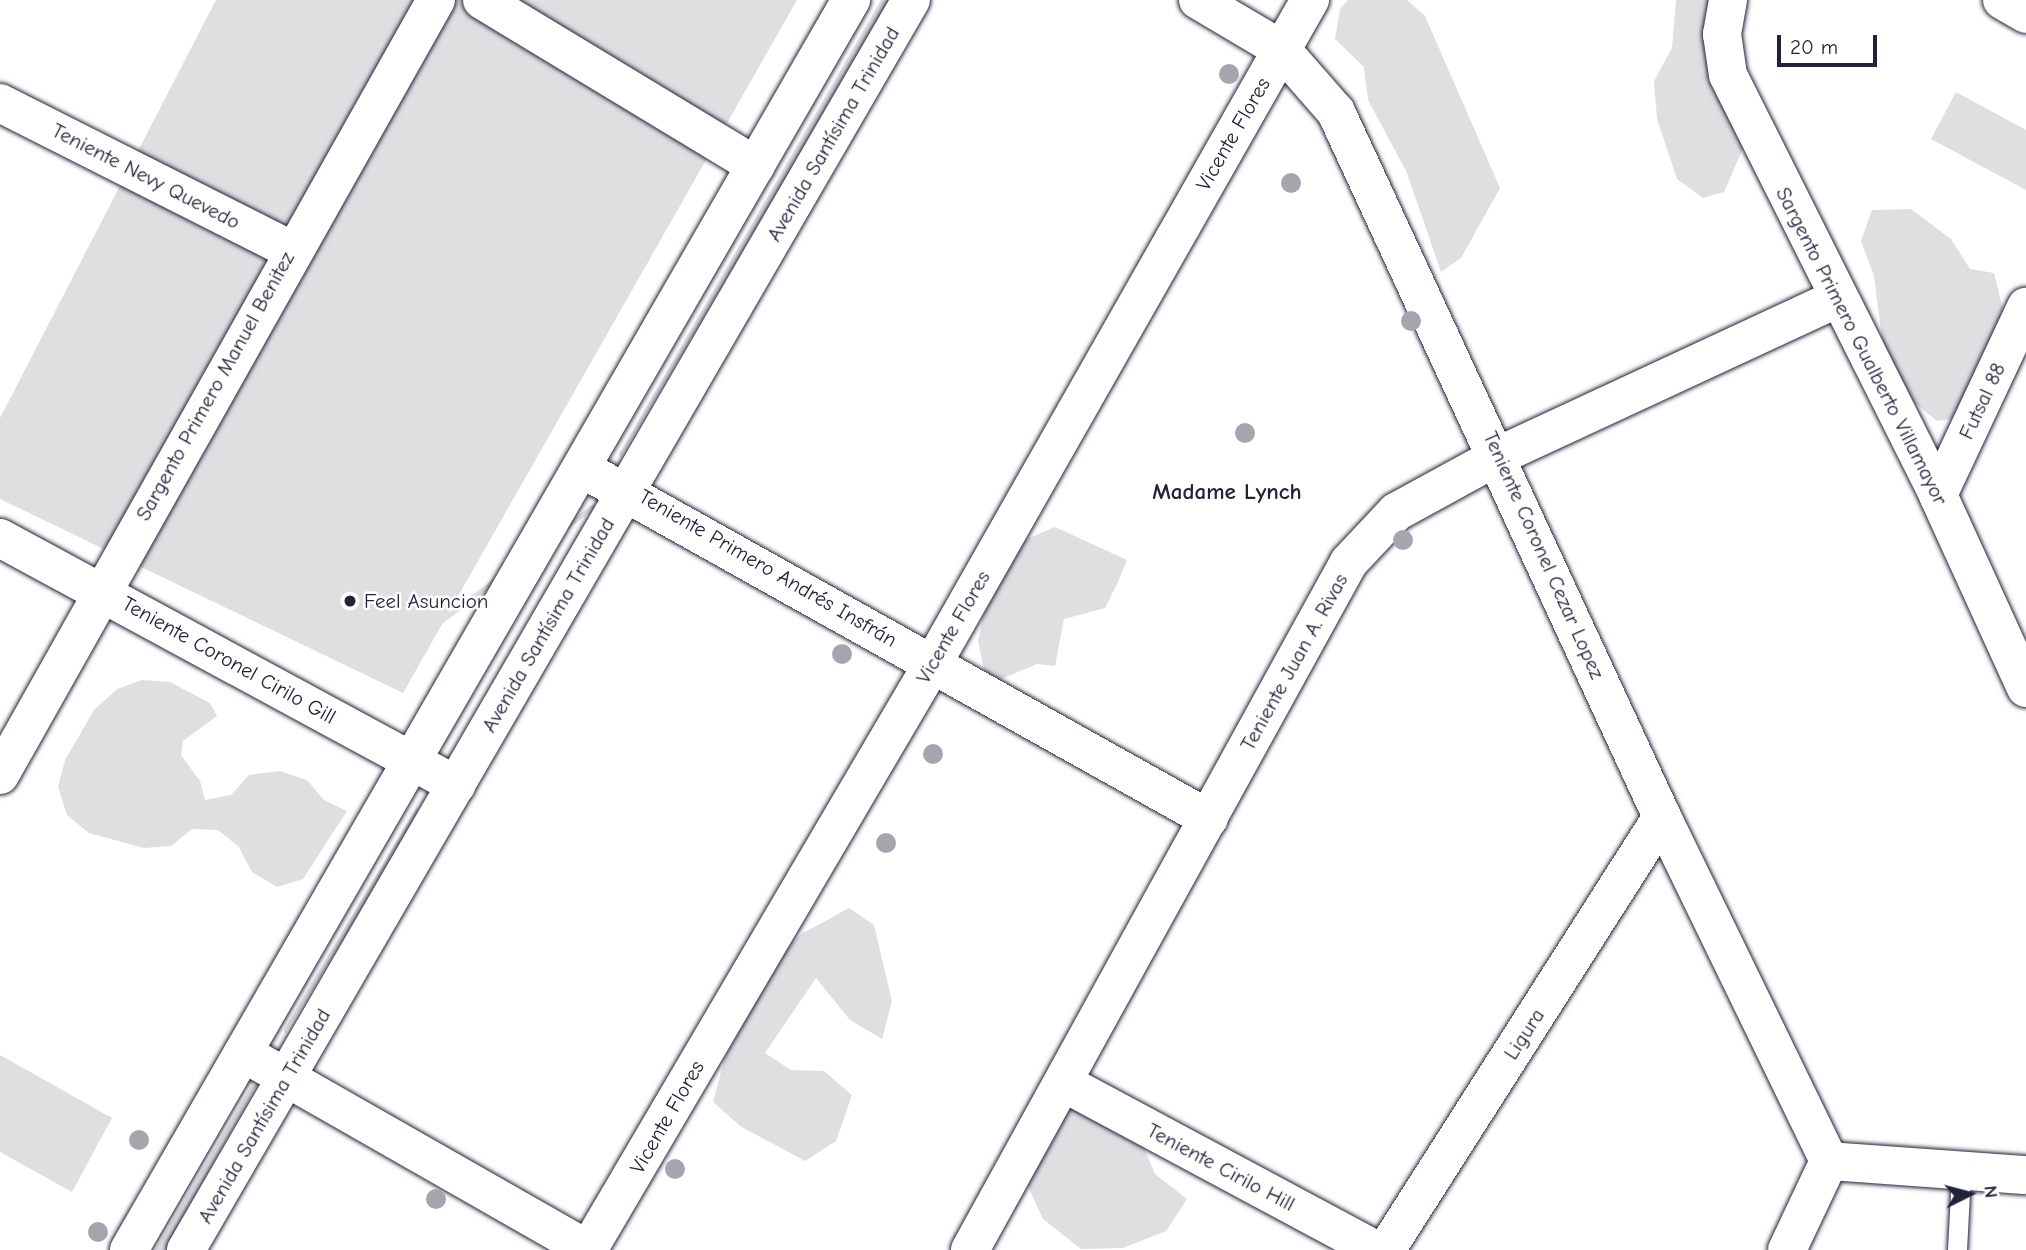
<!DOCTYPE html>
<html>
<head>
<meta charset="utf-8">
<style>
  body { margin:0 }
  #map { position:relative; width:2026px; height:1250px; overflow:hidden; background:#fff; font-family:"Comic Neue",sans-serif }
  div>[style] { position:absolute }
  [style*='--x'] { left:calc(var(--x)*1px); top:calc(var(--y)*1px); width:calc(var(--w)*1px); rotate:calc(var(--a)*1deg) }
  .green>* { inset:0; background:#dfdfe2; transform-origin:0 0 }
  .roads { filter:drop-shadow(0 0 2px #22223b) drop-shadow(0 0 2px #22223b) }
  .service>* { height:19px; margin:-9.5px; padding:0 9.5px; transform-origin:9.5px; border-radius:9.5px; background:#fff }
  .minor>* { height:38px; margin:-19px; padding:0 19px; transform-origin:19px; border-radius:19px; background:#fff }
  .primary>* { height:38px; margin:-19px; padding:0 19px; transform-origin:19px; border-radius:19px; background:#fff }
  .trees>* { width:20px; height:20px; margin:-10px; border-radius:50%; background:#a5a5af }
  .dots>* { width:19px; height:19px; translate:-50% -50%; box-sizing:border-box; border:4px solid #fff; border-radius:50% }
  span { translate:-50% -50%; white-space:nowrap; text-align:center; line-height:1.15; -webkit-text-stroke:5px #fff; paint-order:stroke }
  .street-label { font-size:21px; color:#22223b }
  .poi-label { font-size:21px; color:#22223b }
  .left { translate:0 -50%; text-align:left }
  .neighbourhood-label { font-size:23px; color:#22223b; font-weight:700 }
  .north { position:absolute; left:1935px; top:1159px; width:70px; height:70px; -webkit-text-stroke:5px #fff; paint-order:stroke; rotate:84deg; font-size:19px; font-weight:700; line-height:28px; text-align:center; color:#22223b }
  .north::after { content:''; display:block; margin:auto; width:24px; height:32px; background:#22223b; clip-path:polygon(50% 0,100% 100%,50% 72%,0 100%) }
  .scale { position:absolute; left:1777px; top:35px; width:100px; height:32px; box-sizing:border-box; border:4px solid #22223b; border-top:0; padding-left:9px; font-size:21px; line-height:24px; white-space:nowrap; color:#22223b; -webkit-text-stroke:5px #fff; paint-order:stroke }
</style>
</head>
<body>
<div id="map">
  <div class="green">
    <div style="clip-path:polygon(216px 0,797px 0,403px 693px,0 499px,0 418px)"></div>
    <div style="clip-path:polygon(881px 0,891px 0,620px 458px,619px 454px)"></div>
    <div style="clip-path:polygon(1348px 0,1407px 0,1425px 16px,1500px 188px,1461px 258px,1441px 272px,1407px 173px,1368px 100px,1364px 67px,1335px 39px,1340px 9px)"></div>
    <div style="clip-path:polygon(1676px 0,1746px 0,1722px 66px,1748px 137px,1724px 192px,1703px 198px,1677px 179px,1657px 119px,1654px 81px,1672px 48px)"></div>
    <div style="clip-path:polygon(1956px 92px,2026px 130px,2026px 190px,1931px 139px)"></div>
    <div style="clip-path:polygon(1911px 209px,1951px 239px,1970px 269px,1994px 273px,2005px 318px,1965px 417px,1937px 421px,1899px 390px,1882px 338px,1874px 276px,1861px 241px,1872px 210px)"></div>
    <div style="left:593px;top:504px;width:5px;height:256px;rotate:53deg"></div>
    <div style="clip-path:polygon(1055px 527px,1127px 560px,1118px 582px,1105px 608px,1064px 619px,1055px 666px,1037px 664px,999px 680px,984px 670px,978px 641px,985px 609px,1000px 570px,1027px 539px)"></div>
    <div style="clip-path:polygon(142px 680px,170px 682px,210px 703px,217px 716px,183px 741px,181px 755px,200px 781px,205px 800px,231px 795px,249px 775px,280px 771px,307px 780px,324px 800px,347px 811px,303px 879px,277px 887px,252px 872px,239px 847px,218px 830px,192px 829px,171px 846px,144px 848px,89px 833px,67px 815px,58px 787px,65px 760px,94px 710px,117px 689px)"></div>
    <div style="clip-path:polygon(417px 807px,420px 814px,285px 1034px,284px 1029px)"></div>
    <div style="clip-path:polygon(849px 908px,874px 925px,892px 1001px,882px 1039px,850px 1020px,816px 978px,765px 1053px,791px 1070px,824px 1071px,852px 1095px,836px 1141px,805px 1161px,740px 1126px,713px 1102px,724px 1061px,768px 962px,803px 933px)"></div>
    <div style="clip-path:polygon(0 1055px,112px 1118px,72px 1192px,0 1152px)"></div>
    <div style="clip-path:polygon(257px 1085px,165px 1250px,155px 1250px,251px 1086px)"></div>
    <div style="clip-path:polygon(1065px 1099px,1103px 1117px,1144px 1148px,1155px 1174px,1187px 1199px,1166px 1231px,1123px 1248px,1081px 1249px,1043px 1219px,1027px 1184px)"></div>
  </div>
  <div class="roads">
    <div class="service">
      <div style="--x:1957;--y:1250;--w:77;--a:-87"></div>
    </div>
    <div class="minor">
      <div style="--x:482;--y:0;--w:320;--a:31.2"></div>
      <div style="--x:1198;--y:0;--w:96;--a:30.6"></div>
      <div style="--x:1281;--y:49;--w:84;--a:48.9"></div>
      <div style="--x:1336;--y:112;--w:777;--a:65.18"></div>
      <div style="--x:1662;--y:817;--w:382;--a:64.1"></div>
      <div style="--x:1728;--y:0;--w:35;--a:100"></div>
      <div style="--x:1722;--y:34;--w:41;--a:81.7"></div>
      <div style="--x:1728;--y:75;--w:470;--a:63.4"></div>
      <div style="--x:1938;--y:495;--w:212;--a:65.5"></div>
      <div style="--x:2002;--y:0;--w:28;--a:30"></div>
      <div style="--x:0;--y:103;--w:326;--a:26.8"></div>
      <div style="--x:581;--y:468;--w:719;--a:29.2"></div>
      <div style="--x:1938;--y:495;--w:208;--a:-64.9"></div>
      <div style="--x:0;--y:538;--w:519;--a:28.44"></div>
      <div style="--x:0;--y:775;--w:889;--a:-60.64"></div>
      <div style="--x:243;--y:1053;--w:398;--a:29.7"></div>
      <div style="--x:1066;--y:1084;--w:351;--a:28.2"></div>
      <div style="--x:1829;--y:1161;--w:197;--a:4.1"></div>
      <div style="--x:588;--y:1250;--w:681;--a:-59.56"></div>
      <div style="--x:933;--y:663;--w:763;--a:-60.38"></div>
      <div style="--x:970;--y:1250;--w:785;--a:-61.15"></div>
      <div style="--x:1349;--y:562;--w:69;--a:-46.8"></div>
      <div style="--x:1396;--y:512;--w:119;--a:-28.7"></div>
      <div style="--x:1500;--y:455;--w:370;--a:-24.9"></div>
      <div style="--x:1386;--y:1250;--w:513;--a:-57.49"></div>
      <div style="--x:1787;--y:1250;--w:98;--a:-64.7"></div>
    </div>
    <div class="primary">
      <div style="--x:129;--y:1250;--w:1444;--a:-59.99"></div>
      <div style="--x:186;--y:1250;--w:1445;--a:-59.89"></div>
    </div>
  </div>
  <div class="trees">
    <div style="left:1229px;top:74px"></div>
    <div style="left:1291px;top:183px"></div>
    <div style="left:1411px;top:321px"></div>
    <div style="left:1245px;top:433px"></div>
    <div style="left:1403px;top:540px"></div>
    <div style="left:842px;top:654px"></div>
    <div style="left:933px;top:754px"></div>
    <div style="left:886px;top:843px"></div>
    <div style="left:139px;top:1140px"></div>
    <div style="left:675px;top:1169px"></div>
    <div style="left:436px;top:1199px"></div>
    <div style="left:98px;top:1232px"></div>
  </div>
  <div class="dots">
    <div style="left:350px;top:601px;background:#22223b"></div>
  </div>
  <div class="street-label">
    <span style="left:833px;top:134px;rotate:-60deg">Avenida Santísima Trinidad</span>
    <span style="left:1233px;top:134px;rotate:-60deg">Vicente Flores</span>
    <span style="left:146px;top:176px;rotate:27deg">Teniente Nevy Quevedo</span>
    <span style="left:1862px;top:346px;rotate:63deg">Sargento Primero Gualberto Villamayor</span>
    <span style="left:215px;top:386px;rotate:-61deg">Sargento Primero Manuel Benitez</span>
    <span style="left:1982px;top:401px;rotate:-65deg">Futsal 88</span>
    <span style="left:1544px;top:555px;rotate:66deg">Teniente Coronel Cezar Lopez</span>
    <span style="left:768px;top:568px;rotate:30deg">Teniente Primero Andrés Insfrán</span>
    <span style="left:548px;top:625px;rotate:-60deg">Avenida Santísima Trinidad</span>
    <span style="left:953px;top:627px;rotate:-60deg">Vicente Flores</span>
    <span style="left:229px;top:660px;rotate:29deg">Teniente Coronel Cirilo Gill</span>
    <span style="left:1294px;top:662px;rotate:-61deg">Teniente Juan A. Rivas</span>
    <span style="left:1524px;top:1034px;rotate:-57deg">Ligura</span>
    <span style="left:264px;top:1116px;rotate:-60deg">Avenida Santísima Trinidad</span>
    <span style="left:667px;top:1117px;rotate:-60deg">Vicente Flores</span>
    <span style="left:1221px;top:1167px;rotate:28deg">Teniente Cirilo Hill</span>
  </div>
  <div class="poi-label">
    <span class="left" style="left:364px;top:601px">Feel Asuncion</span>
  </div>
  <div class="neighbourhood-label">
    <span style="left:1227px;top:492px">Madame Lynch</span>
  </div>
  <div class="north">N</div>
  <div class="scale">20 m</div>
</div>
</body>
</html>
